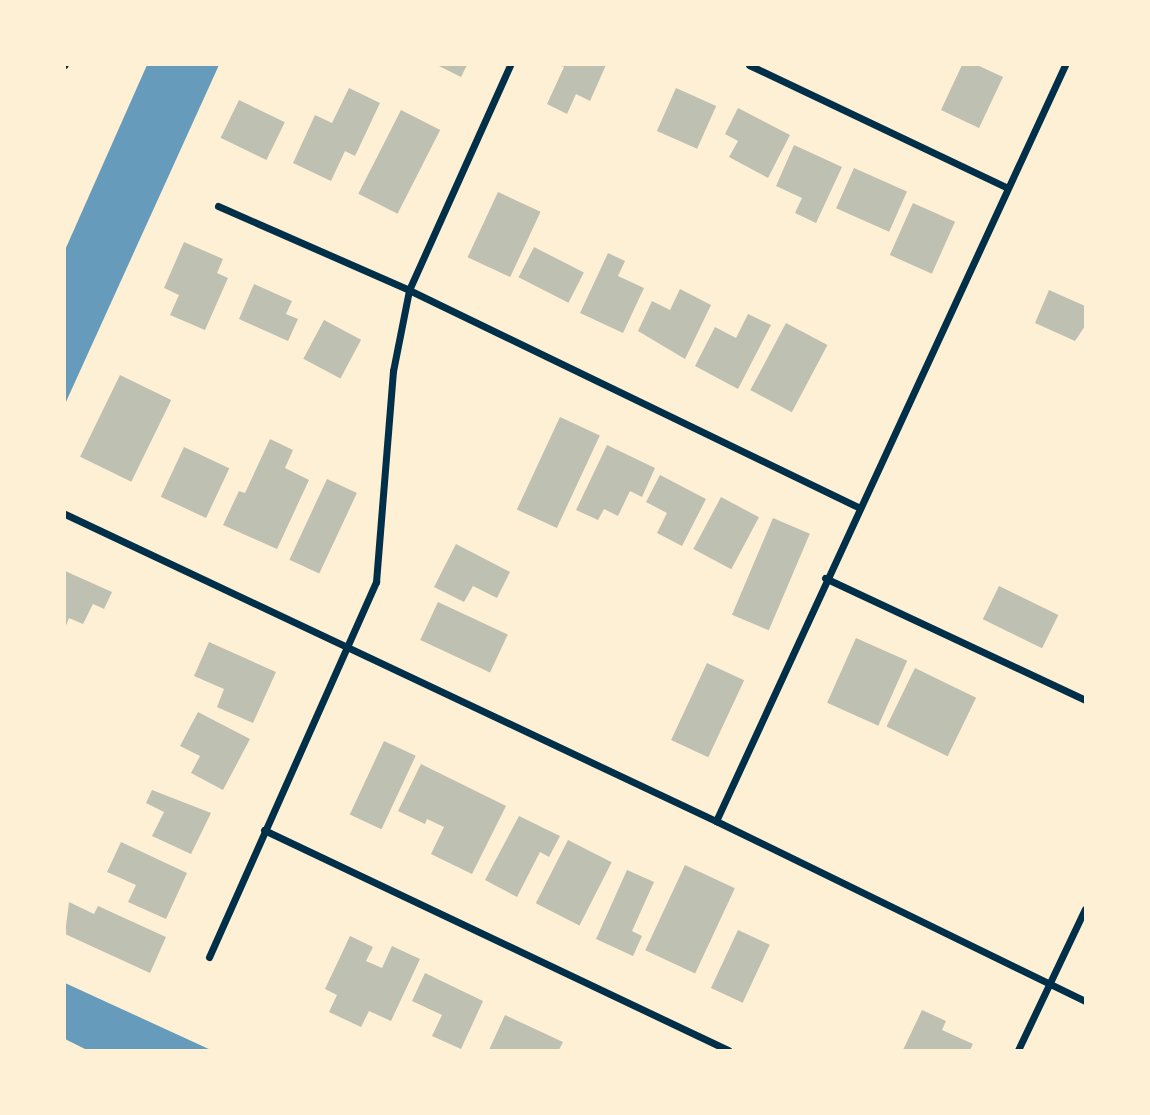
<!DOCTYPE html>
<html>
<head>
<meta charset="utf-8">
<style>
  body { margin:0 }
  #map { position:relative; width:1150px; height:1115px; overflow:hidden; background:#fdf0d5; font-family:"PT Serif",serif }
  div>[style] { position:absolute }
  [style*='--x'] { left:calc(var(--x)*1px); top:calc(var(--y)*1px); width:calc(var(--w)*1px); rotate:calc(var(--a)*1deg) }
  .water>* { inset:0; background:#669bbc }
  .building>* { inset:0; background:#bec0b2; transform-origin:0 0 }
  .service>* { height:5px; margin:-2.5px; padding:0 2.5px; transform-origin:2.5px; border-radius:2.5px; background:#003049 }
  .minor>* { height:7px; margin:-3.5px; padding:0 3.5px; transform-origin:3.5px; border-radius:3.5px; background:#003049 }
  span { translate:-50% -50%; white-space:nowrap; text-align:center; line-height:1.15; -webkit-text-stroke:7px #fdf0d5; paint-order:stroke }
  .frame { position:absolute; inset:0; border:66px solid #fdf0d5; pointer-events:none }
</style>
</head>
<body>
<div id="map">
  <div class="water">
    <div style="clip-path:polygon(147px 65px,219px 65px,65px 404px,65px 250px)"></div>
    <div style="clip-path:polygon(65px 983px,211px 1050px,87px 1050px,65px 1039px)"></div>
  </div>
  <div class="building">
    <div style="clip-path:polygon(437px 65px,467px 65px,461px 77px)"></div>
    <div style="clip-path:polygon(559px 65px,606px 65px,590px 101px,576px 94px,567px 114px,547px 104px,564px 67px)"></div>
    <div style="clip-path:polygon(962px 65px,977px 65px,1003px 77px,979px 128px,941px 110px)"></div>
    <div style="clip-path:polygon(349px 88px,380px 103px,355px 156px,345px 151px,331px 181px,293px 163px,315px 115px,332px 123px)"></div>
    <div style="left:676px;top:88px;width:44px;height:47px;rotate:24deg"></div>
    <div style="left:239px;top:100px;width:51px;height:42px;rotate:26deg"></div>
    <div style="clip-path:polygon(738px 108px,790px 135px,768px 178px,729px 157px,738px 141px,725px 134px)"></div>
    <div style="left:401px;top:110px;width:44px;height:94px;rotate:27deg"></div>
    <div style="clip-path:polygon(794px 145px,842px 167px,816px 223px,795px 213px,802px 198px,776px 186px)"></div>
    <div style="left:854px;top:168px;width:58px;height:44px;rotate:24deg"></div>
    <div style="left:498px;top:192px;width:47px;height:72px;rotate:25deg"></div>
    <div style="left:913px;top:203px;width:46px;height:57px;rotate:24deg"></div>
    <div style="clip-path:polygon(184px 242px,223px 259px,217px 273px,228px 278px,205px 330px,170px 315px,179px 295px,164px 288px)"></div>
    <div style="left:534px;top:247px;width:56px;height:34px;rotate:27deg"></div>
    <div style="clip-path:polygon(608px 253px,625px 261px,618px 276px,644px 288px,623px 333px,580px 313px)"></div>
    <div style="clip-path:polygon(254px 284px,292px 301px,286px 314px,298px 319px,288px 341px,239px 319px)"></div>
    <div style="clip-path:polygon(680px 289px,711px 305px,685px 359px,638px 331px,652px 301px,670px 310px)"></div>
    <div style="clip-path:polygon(1049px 290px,1085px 306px,1085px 326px,1075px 341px,1035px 323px)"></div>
    <div style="clip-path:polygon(748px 314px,771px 325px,738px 389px,695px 366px,715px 327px,736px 338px)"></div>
    <div style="left:324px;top:320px;width:42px;height:44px;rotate:28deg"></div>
    <div style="left:786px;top:323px;width:47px;height:76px;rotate:28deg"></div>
    <div style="left:120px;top:375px;width:57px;height:91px;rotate:26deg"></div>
    <div style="left:560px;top:417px;width:44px;height:102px;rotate:25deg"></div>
    <div style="clip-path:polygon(270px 439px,293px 450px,285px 468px,309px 480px,277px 549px,223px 525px,239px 491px,245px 493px)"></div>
    <div style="clip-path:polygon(607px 445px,655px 468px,642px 497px,630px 491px,618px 516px,604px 509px,598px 520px,576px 510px)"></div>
    <div style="left:184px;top:447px;width:50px;height:55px;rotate:25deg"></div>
    <div style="clip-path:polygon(660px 475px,706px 499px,682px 546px,657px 533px,667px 513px,646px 502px)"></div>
    <div style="left:327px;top:479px;width:33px;height:89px;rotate:25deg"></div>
    <div style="left:721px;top:497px;width:43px;height:59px;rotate:28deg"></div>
    <div style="left:773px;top:518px;width:40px;height:105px;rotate:23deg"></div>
    <div style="clip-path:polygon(456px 544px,510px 572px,497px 598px,473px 586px,464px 602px,434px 587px)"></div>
    <div style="clip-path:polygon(65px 571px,112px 592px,104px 609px,93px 604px,83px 624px,69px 618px,65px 628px)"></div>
    <div style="left:999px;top:586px;width:66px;height:37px;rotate:26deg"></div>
    <div style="left:438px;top:602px;width:77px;height:42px;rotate:25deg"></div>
    <div style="left:856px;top:638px;width:56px;height:71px;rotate:24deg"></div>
    <div style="clip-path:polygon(209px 642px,276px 672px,253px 723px,217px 707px,224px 689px,194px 676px)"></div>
    <div style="left:707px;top:663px;width:41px;height:85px;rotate:25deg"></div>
    <div style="left:915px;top:668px;width:68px;height:65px;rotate:26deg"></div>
    <div style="clip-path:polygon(198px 712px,250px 739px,223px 790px,191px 773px,200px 756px,180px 746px)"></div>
    <div style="left:384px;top:741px;width:35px;height:81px;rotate:25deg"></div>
    <div style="clip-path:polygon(421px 764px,506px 806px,472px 874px,431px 854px,444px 827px,427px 819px,425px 824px,398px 811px)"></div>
    <div style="clip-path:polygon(152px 790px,211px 813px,191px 854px,152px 836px,164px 812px,146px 803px)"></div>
    <div style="clip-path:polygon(519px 816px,560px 836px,549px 857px,540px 852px,517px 897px,485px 880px)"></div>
    <div style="left:568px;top:840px;width:49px;height:71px;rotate:27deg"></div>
    <div style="clip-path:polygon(121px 842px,187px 873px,166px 919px,128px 902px,136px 885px,107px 872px)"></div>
    <div style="left:685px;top:865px;width:55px;height:94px;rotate:25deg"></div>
    <div style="clip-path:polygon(627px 870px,654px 882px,632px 931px,642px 936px,633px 956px,596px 939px)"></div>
    <div style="clip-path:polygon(69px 902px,94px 914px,98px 906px,166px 937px,150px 973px,65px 934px)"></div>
    <div style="left:738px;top:930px;width:35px;height:64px;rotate:25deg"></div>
    <div style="clip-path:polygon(350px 936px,373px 947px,366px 961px,382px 968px,392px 946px,420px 959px,391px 1021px,369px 1011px,361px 1027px,329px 1012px,337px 995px,325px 989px)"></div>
    <div style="clip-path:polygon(425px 973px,483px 1001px,461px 1049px,432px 1036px,442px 1015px,412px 1001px)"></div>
    <div style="clip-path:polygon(922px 1010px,946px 1021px,942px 1030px,973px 1044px,970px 1050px,903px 1050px)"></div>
    <div style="clip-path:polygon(505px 1015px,563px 1042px,559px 1050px,489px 1050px)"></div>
  </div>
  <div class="service">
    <div style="--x:65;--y:66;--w:1;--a:-45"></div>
  </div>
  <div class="minor">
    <div style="--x:749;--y:65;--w:284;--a:25.4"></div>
    <div style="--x:218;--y:206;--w:209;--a:23.7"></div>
    <div style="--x:409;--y:290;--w:499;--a:25.8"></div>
    <div style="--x:65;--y:514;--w:720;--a:25.25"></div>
    <div style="--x:716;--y:821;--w:411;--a:26"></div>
    <div style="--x:825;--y:578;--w:287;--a:25.1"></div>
    <div style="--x:716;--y:821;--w:833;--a:-65.22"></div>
    <div style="--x:264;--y:830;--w:514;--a:25.37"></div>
    <div style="--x:209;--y:957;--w:411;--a:-66"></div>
    <div style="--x:376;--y:582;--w:212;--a:-85.4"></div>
    <div style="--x:393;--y:371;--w:83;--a:-78.8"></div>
    <div style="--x:409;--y:290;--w:247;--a:-65.8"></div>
    <div style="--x:1018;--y:1050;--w:156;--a:-64.6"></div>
  </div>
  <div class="frame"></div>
</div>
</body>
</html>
